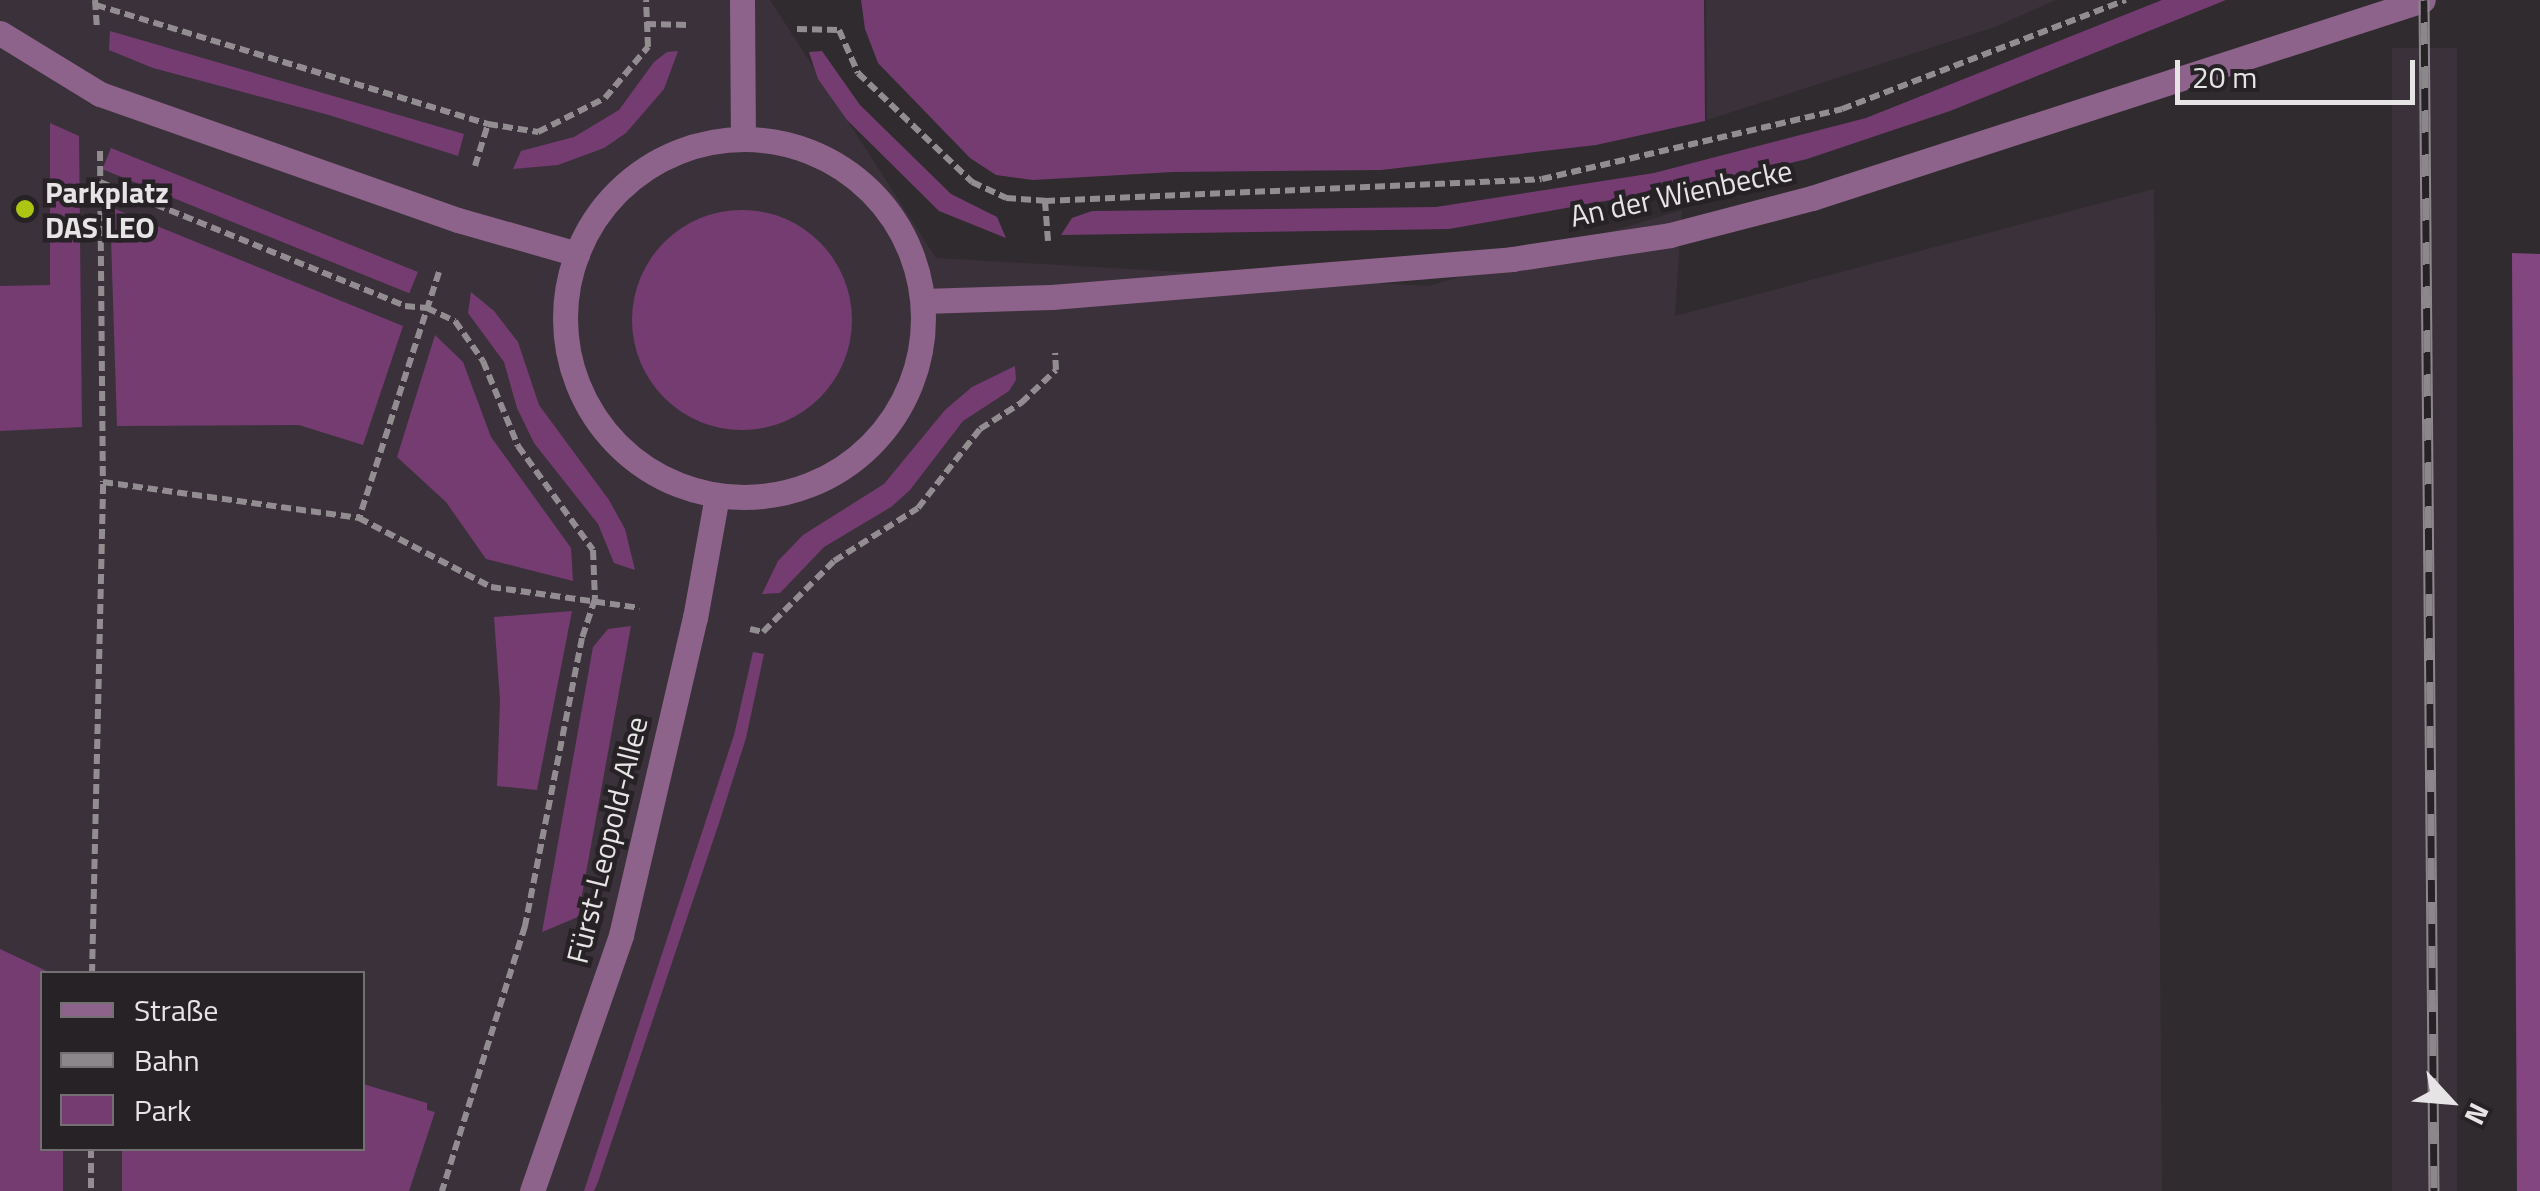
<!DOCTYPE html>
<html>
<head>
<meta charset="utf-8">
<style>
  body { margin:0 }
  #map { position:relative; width:2540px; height:1191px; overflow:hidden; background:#302b2f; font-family:"Titillium Web",sans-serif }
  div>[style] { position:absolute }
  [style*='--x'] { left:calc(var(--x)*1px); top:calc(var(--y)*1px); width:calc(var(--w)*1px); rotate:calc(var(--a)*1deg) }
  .built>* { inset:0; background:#3b313a; transform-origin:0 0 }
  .green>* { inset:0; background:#753c72; transform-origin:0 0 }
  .round { border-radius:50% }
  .forest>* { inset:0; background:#844681 }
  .path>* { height:6px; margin-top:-3px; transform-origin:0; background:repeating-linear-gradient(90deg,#918d90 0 10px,transparent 0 15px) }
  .minor>* { height:25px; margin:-12.5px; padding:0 12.5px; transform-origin:12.5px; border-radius:12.5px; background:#8e638b }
  .minor>.ring { margin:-12.5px; padding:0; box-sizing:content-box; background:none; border:25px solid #8e638b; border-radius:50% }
  .rail>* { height:11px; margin-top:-5.5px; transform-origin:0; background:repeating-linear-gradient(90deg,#262225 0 22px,#8b878a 0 44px); box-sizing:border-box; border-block:2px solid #8b878a }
  .dots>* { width:28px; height:28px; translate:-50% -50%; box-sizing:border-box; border:5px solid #262225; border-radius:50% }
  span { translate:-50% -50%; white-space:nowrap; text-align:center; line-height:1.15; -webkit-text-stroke:9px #262225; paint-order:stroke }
  .poi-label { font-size:30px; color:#e7e4e6; font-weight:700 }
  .left { translate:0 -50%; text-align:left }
  .street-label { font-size:30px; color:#e7e4e6 }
  .legend { position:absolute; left:40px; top:971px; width:325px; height:180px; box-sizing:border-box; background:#262225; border:2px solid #737072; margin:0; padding:12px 18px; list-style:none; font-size:30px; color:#e7e4e6 }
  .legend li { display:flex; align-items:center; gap:20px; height:50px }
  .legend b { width:50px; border:2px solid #737072 }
  .north { position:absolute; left:2400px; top:1051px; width:100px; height:100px; -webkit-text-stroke:8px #262225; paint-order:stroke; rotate:116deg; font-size:28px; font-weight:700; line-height:40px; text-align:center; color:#e7e4e6 }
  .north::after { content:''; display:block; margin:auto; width:35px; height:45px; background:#e7e4e6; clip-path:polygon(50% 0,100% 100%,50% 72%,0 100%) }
  .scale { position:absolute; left:2175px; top:60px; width:240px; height:45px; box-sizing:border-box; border:5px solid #e7e4e6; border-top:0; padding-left:12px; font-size:30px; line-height:35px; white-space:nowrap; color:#e7e4e6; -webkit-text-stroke:8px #262225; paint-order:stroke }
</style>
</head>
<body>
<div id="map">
  <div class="built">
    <div style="clip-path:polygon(evenodd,0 0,770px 0,936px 258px,1429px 286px,1682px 210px,1675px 316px,2154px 189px,2162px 1191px,0 1191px,0 0,42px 974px,362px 974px,362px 1148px,42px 1148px,42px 974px)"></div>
    <div style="clip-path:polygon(1706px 0,2056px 0,1995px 27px,1707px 120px)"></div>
    <div style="left:2457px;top:48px;width:1143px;height:65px;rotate:90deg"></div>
  </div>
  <div class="green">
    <div style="clip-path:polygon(861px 0,1704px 0,1705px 121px,1596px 145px,1381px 170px,1173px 172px,1033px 180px,996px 175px,970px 158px,878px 63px,865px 29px)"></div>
    <div style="clip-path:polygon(2162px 0,2226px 0,1950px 111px,1807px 159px,1706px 183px,1449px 229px,1061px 235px,1072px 218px,1092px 211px,1436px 207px,1654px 173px,1866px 118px)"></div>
    <div style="clip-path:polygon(110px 31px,464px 134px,458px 156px,329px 115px,153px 68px,109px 50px)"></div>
    <div style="clip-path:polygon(678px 51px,664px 89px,626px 133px,604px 148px,558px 165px,513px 169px,521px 151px,574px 137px,619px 110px,654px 62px,667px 52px)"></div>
    <div style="clip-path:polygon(822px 51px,860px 105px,951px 194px,997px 217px,1006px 238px,939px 211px,847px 120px,818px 79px,809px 52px)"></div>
    <div style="clip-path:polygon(50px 123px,79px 136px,82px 427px,0 431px,0 286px,50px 285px)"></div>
    <div style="left:111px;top:148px;width:331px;height:23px;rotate:22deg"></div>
    <div style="clip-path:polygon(110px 207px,403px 326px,363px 445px,299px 425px,117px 426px)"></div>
    <div class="round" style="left:632px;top:210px;width:220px;height:220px"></div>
    <div style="clip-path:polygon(471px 292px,494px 311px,518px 342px,539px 405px,609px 500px,625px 529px,635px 570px,614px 563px,598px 524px,534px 443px,517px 408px,504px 362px,468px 313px)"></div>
    <div style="clip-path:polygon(435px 335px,463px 362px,491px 437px,571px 548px,573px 581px,486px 559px,446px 502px,397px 457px)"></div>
    <div style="clip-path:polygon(1015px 366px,1016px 380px,1009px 391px,963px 421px,910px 490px,891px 507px,824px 547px,780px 593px,762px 594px,778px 561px,803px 535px,884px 484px,945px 410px,972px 387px)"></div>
    <div style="clip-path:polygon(572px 611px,537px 790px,497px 786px,500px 700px,494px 617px)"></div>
    <div style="clip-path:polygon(631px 626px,578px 917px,542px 932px,593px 647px,608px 629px)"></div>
    <div style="clip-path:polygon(753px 652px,764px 654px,746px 738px,719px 823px,598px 1182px,594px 1191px,584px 1191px,734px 735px)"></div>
    <div style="clip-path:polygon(0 949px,51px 973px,42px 974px,42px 1148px,63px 1149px,63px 1191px,0 1191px)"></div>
    <div style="clip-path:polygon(363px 1084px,427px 1103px,427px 1110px,435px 1112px,409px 1191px,122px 1191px,122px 1149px,362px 1148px)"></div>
  </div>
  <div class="forest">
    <div style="clip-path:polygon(2512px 253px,2540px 254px,2540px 1191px,2517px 1191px)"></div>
  </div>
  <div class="path">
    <div style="--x:95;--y:0;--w:29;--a:86"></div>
    <div style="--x:96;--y:5;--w:410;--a:16.9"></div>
    <div style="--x:488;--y:124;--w:51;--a:9.1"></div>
    <div style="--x:538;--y:132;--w:75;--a:-26.9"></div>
    <div style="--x:605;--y:98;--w:67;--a:-49.9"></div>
    <div style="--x:648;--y:47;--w:47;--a:-92.4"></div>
    <div style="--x:646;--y:24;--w:44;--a:1.3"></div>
    <div style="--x:797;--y:29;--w:42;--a:1.4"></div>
    <div style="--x:839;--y:30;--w:47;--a:66.2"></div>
    <div style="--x:858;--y:73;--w:158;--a:43.7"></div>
    <div style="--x:972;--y:182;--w:38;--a:25"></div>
    <div style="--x:1006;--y:198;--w:39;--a:4"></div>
    <div style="--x:1045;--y:201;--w:497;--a:-2.5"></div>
    <div style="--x:1542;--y:179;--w:308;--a:-13.1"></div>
    <div style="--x:1842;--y:109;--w:304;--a:-21"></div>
    <div style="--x:100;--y:151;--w:331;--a:89.5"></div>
    <div style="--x:475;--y:166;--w:44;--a:-72.8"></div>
    <div style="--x:100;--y:182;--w:329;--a:22.1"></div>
    <div style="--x:405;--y:306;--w:22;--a:5"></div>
    <div style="--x:427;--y:308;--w:31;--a:25"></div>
    <div style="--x:455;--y:321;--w:49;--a:55"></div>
    <div style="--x:483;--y:361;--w:92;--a:67.6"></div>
    <div style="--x:518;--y:446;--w:128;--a:54.2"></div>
    <div style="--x:593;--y:550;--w:49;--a:87.7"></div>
    <div style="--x:595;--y:599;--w:41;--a:108.4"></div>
    <div style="--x:582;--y:638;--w:294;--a:101.2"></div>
    <div style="--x:525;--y:926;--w:278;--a:107.4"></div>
    <div style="--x:1045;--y:201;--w:40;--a:85.7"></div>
    <div style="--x:439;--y:272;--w:259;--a:108"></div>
    <div style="--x:359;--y:518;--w:149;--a:27.6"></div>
    <div style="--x:491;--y:587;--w:150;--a:8"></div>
    <div style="--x:750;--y:629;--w:13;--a:13"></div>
    <div style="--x:763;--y:632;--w:100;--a:-45"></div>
    <div style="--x:834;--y:561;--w:99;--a:-32.2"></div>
    <div style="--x:918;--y:508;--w:100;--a:-51.9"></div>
    <div style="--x:980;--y:429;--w:49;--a:-32.4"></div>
    <div style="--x:1021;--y:403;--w:48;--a:-43.3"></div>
    <div style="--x:1056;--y:370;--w:17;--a:-93"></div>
    <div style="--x:92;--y:974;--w:492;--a:-88.7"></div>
    <div style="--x:103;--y:482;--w:259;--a:8"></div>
    <div style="--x:91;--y:1148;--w:43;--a:90"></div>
  </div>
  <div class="minor">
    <div style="--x:742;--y:0;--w:138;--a:89.6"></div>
    <div style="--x:0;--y:33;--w:117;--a:31.4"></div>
    <div style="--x:100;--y:94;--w:380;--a:19.4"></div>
    <div style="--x:458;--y:220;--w:124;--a:15.9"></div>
    <div class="ring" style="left:565px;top:139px;width:333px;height:333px"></div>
    <div style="--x:923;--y:301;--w:129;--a:-1.8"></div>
    <div style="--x:1052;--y:297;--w:462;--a:-4.7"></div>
    <div style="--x:1512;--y:259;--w:160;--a:-8.6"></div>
    <div style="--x:1670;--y:235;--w:147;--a:-14.6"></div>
    <div style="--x:1812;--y:198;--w:642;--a:-17.96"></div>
    <div style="--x:532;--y:1191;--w:271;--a:-70.8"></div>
    <div style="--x:621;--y:935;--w:326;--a:-76.9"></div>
    <div style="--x:695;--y:618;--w:124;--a:-79.8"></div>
  </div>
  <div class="rail">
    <div style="--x:2424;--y:0;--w:1191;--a:89.52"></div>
  </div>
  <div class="dots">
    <div style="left:25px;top:209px;background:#acc613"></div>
  </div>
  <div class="poi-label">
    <span class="left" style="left:45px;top:209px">Parkplatz<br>DAS LEO</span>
  </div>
  <div class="street-label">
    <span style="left:1681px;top:193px;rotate:-12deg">An der Wienbecke</span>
    <span style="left:607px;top:840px;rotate:-76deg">Fürst-Leopold-Allee</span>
  </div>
  <ul class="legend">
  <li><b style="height:12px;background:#8e638b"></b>Straße</li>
  <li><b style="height:12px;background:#8b878a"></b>Bahn</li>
  <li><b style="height:28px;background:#753c72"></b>Park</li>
  </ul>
  <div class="north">N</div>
  <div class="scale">20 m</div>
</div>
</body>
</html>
